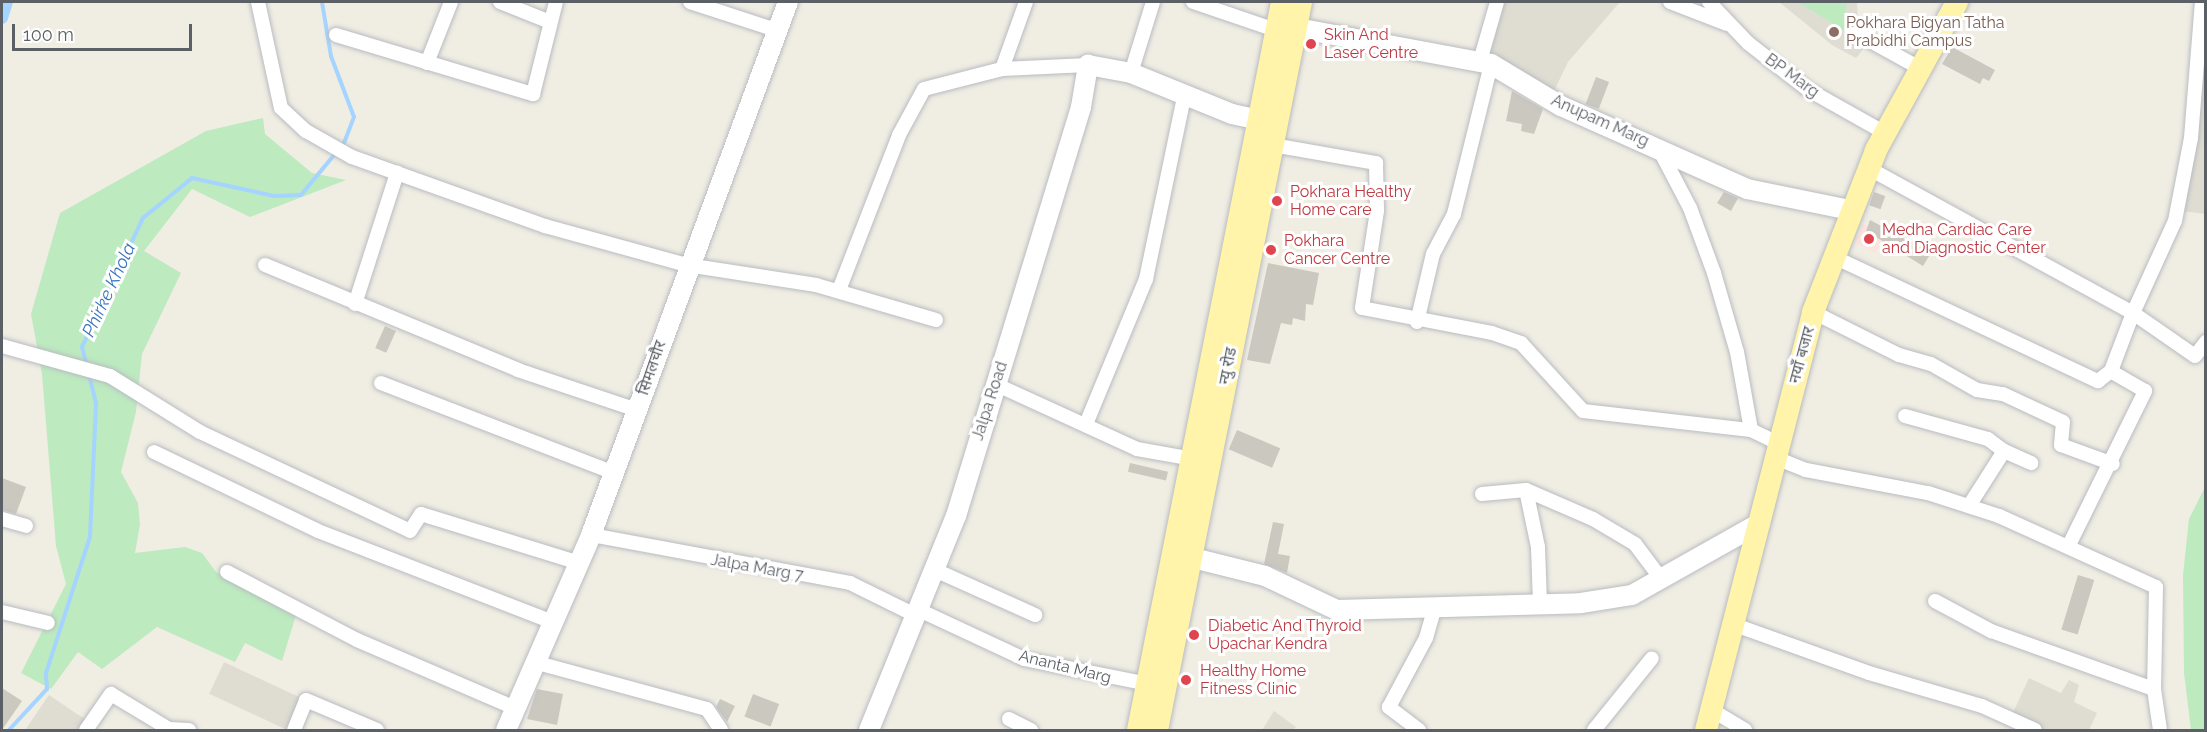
<!DOCTYPE html>
<html>
<head>
<meta charset="utf-8">
<style>
  body { margin:0 }
  #map { position:relative; width:2207px; height:732px; overflow:hidden; background:#f0ede3; font-family:Raleway,"Noto Sans Devanagari",sans-serif }
  div>[style] { position:absolute }
  [style*='--x'] { left:calc(var(--x)*1px); top:calc(var(--y)*1px); width:calc(var(--w)*1px); rotate:calc(var(--a)*1deg) }
  .education>* { inset:0; background:#dfddd2; transform-origin:0 0 }
  .medical>* { inset:0; background:#fee2de }
  .green>* { inset:0; background:#bdeabf }
  .stream>* { height:4px; margin:-2px; padding:0 2px; transform-origin:2px; border-radius:2px; background:#a4d4ff }
  .canal>* { height:12px; margin:-6px; padding:0 6px; transform-origin:6px; border-radius:6px; background:#a4d4ff }
  .building>* { inset:0; background:#cbc8c0; transform-origin:0 0 }
  .roads { filter:drop-shadow(0 0 2px #b8bcc1) drop-shadow(0 0 2px #b8bcc1) }
  .street>* { height:14px; margin:-7px; padding:0 7px; transform-origin:7px; border-radius:7px; background:#fff }
  .secondary>* { height:20px; margin:-10px; padding:0 10px; transform-origin:10px; border-radius:10px; background:#fff }
  .primary>* { height:22px; margin:-11px; padding:0 11px; transform-origin:11px; border-radius:11px; background:#fff4a9 }
  .dots>* { width:16px; height:16px; translate:-50% -50%; box-sizing:border-box; border:3px solid #fff; border-radius:50% }
  span { translate:-50% -50%; white-space:nowrap; text-align:center; line-height:1.15; -webkit-text-stroke:6px #fff; paint-order:stroke }
  .education-label { font-size:16px; color:#785e54 }
  .left { translate:0 -50%; text-align:left }
  .health-label { font-size:16px; color:#be3a42 }
  .street-label { font-size:16px; color:#5b6066 }
  .water-label { font-size:18px; color:#3573bd; font-style:italic }
  .frame { position:absolute; inset:0; border:3px solid #5b6066; pointer-events:none }
  .scale { position:absolute; left:12px; top:24px; width:180px; height:27px; box-sizing:border-box; border:3px solid #5b6066; border-top:0; padding-left:8px; font-size:18px; line-height:21px; white-space:nowrap; color:#5b6066; -webkit-text-stroke:4px #fff; paint-order:stroke }
</style>
</head>
<body>
<div id="map">
  <div class="education">
    <div style="clip-path:polygon(1499px 2px,1620px 2px,1568px 62px,1553px 93px,1486px 57px)"></div>
    <div style="clip-path:polygon(1779px 2px,1857px 2px,1858px 27px,1851px 36px,1865px 47px,1856px 58px,1832px 45px)"></div>
    <div style="clip-path:polygon(2204px 69px,2205px 69px,2205px 214px,2183px 211px)"></div>
    <div style="left:224px;top:662px;width:87px;height:35px;rotate:25deg"></div>
    <div style="clip-path:polygon(2029px 678px,2061px 693px,2069px 680px,2079px 685px,2074px 702px,2097px 713px,2089px 730px,2043px 730px,2011px 717px)"></div>
    <div style="clip-path:polygon(49px 695px,89px 722px,83px 730px,25px 730px)"></div>
    <div style="clip-path:polygon(1274px 711px,1296px 727px,1293px 730px,1262px 730px)"></div>
  </div>
  <div class="medical">
    <div style="clip-path:polygon(1863px 224px,1882px 237px,1875px 253px,1855px 242px)"></div>
  </div>
  <div class="green">
    <div style="clip-path:polygon(1798px 2px,1847px 2px,1844px 20px,1851px 27px,1848px 33px)"></div>
    <div style="clip-path:polygon(263px 118px,265px 134px,312px 173px,346px 180px,250px 217px,192px 189px,144px 251px,181px 273px,142px 354px,136px 412px,121px 472px,138px 503px,140px 524px,135px 553px,185px 547px,202px 553px,216px 572px,296px 615px,282px 661px,245px 643px,235px 662px,157px 627px,102px 669px,78px 652px,51px 689px,21px 673px,66px 584px,56px 546px,42px 374px,31px 314px,60px 213px,206px 131px)"></div>
    <div style="clip-path:polygon(2205px 487px,2205px 730px,2191px 730px,2184px 673px,2183px 575px,2189px 519px)"></div>
  </div>
  <div class="stream">
    <div style="--x:87;--y:367;--w:21;--a:-104"></div>
    <div style="--x:82;--y:347;--w:143;--a:-64.7"></div>
    <div style="--x:143;--y:218;--w:63;--a:-39.2"></div>
    <div style="--x:192;--y:178;--w:84;--a:12.4"></div>
    <div style="--x:274;--y:196;--w:27;--a:-2"></div>
    <div style="--x:301;--y:195;--w:67;--a:-50.4"></div>
    <div style="--x:344;--y:143;--w:28;--a:-69"></div>
    <div style="--x:354;--y:117;--w:65;--a:-110.7"></div>
    <div style="--x:331;--y:56;--w:55;--a:-99.5"></div>
    <div style="--x:9;--y:730;--w:56;--a:-47.2"></div>
    <div style="--x:47;--y:689;--w:16;--a:-94"></div>
    <div style="--x:46;--y:673;--w:143;--a:-72.1"></div>
    <div style="--x:90;--y:537;--w:134;--a:-87.4"></div>
    <div style="--x:96;--y:403;--w:30;--a:-104"></div>
  </div>
  <div class="canal">
    <div style="--x:2;--y:18;--w:17;--a:-73"></div>
  </div>
  <div class="building">
    <div style="clip-path:polygon(1952px 47px,1995px 70px,1989px 81px,1983px 78px,1980px 84px,1942px 64px)"></div>
    <div style="left:1596px;top:77px;width:14px;height:29px;rotate:21deg"></div>
    <div style="clip-path:polygon(1512px 91px,1543px 109px,1534px 134px,1521px 131px,1522px 124px,1506px 121px)"></div>
    <div style="clip-path:polygon(1724px 192px,1738px 198px,1731px 211px,1717px 203px)"></div>
    <div style="left:1874px;top:192px;width:12px;height:14px;rotate:20deg"></div>
    <div style="clip-path:polygon(1870px 220px,1931px 253px,1923px 266px,1866px 231px)"></div>
    <div style="clip-path:polygon(1268px 263px,1319px 273px,1313px 305px,1306px 304px,1305px 321px,1293px 318px,1292px 325px,1281px 323px,1270px 364px,1247px 360px)"></div>
    <div style="left:385px;top:326px;width:12px;height:24px;rotate:24deg"></div>
    <div style="left:1237px;top:430px;width:47px;height:21px;rotate:23deg"></div>
    <div style="left:1130px;top:463px;width:39px;height:9px;rotate:13deg"></div>
    <div style="clip-path:polygon(2px 478px,26px 487px,16px 514px,2px 510px)"></div>
    <div style="clip-path:polygon(1273px 522px,1284px 524px,1278px 554px,1290px 556px,1287px 573px,1264px 564px)"></div>
    <div style="left:2078px;top:575px;width:17px;height:57px;rotate:17deg"></div>
    <div style="clip-path:polygon(2px 688px,22px 701px,2px 730px)"></div>
    <div style="clip-path:polygon(537px 689px,563px 694px,557px 725px,527px 719px)"></div>
    <div style="left:753px;top:694px;width:28px;height:24px;rotate:21deg"></div>
    <div style="clip-path:polygon(720px 699px,735px 706px,727px 722px,716px 707px)"></div>
  </div>
  <div class="roads">
    <div class="street">
      <div style="--x:258;--y:2;--w:108;--a:77.8"></div>
      <div style="--x:281;--y:108;--w:34;--a:43"></div>
      <div style="--x:306;--y:131;--w:53;--a:29.5"></div>
      <div style="--x:352;--y:157;--w:205;--a:19.7"></div>
      <div style="--x:545;--y:226;--w:147;--a:15.4"></div>
      <div style="--x:687;--y:265;--w:131;--a:8.8"></div>
      <div style="--x:816;--y:285;--w:125;--a:16.3"></div>
      <div style="--x:500;--y:2;--w:54;--a:21.8"></div>
      <div style="--x:690;--y:2;--w:94;--a:18"></div>
      <div style="--x:1193;--y:2;--w:93;--a:18.8"></div>
      <div style="--x:1670;--y:2;--w:61;--a:21.1"></div>
      <div style="--x:1709;--y:2;--w:57;--a:46.4"></div>
      <div style="--x:1748;--y:43;--w:75;--a:37.9"></div>
      <div style="--x:1807;--y:89;--w:92;--a:29.4"></div>
      <div style="--x:1856;--y:33;--w:77;--a:28.9"></div>
      <div style="--x:336;--y:35;--w:206;--a:16.7"></div>
      <div style="--x:533;--y:94;--w:95;--a:-76"></div>
      <div style="--x:1480;--y:61;--w:61;--a:-73.9"></div>
      <div style="--x:427;--y:63;--w:66;--a:-68.5"></div>
      <div style="--x:1002;--y:69;--w:71;--a:-70.3"></div>
      <div style="--x:1131;--y:73;--w:74;--a:-72.8"></div>
      <div style="--x:1267;--y:144;--w:111;--a:9.9"></div>
      <div style="--x:1376;--y:163;--w:48;--a:88.8"></div>
      <div style="--x:1377;--y:211;--w:98;--a:98.8"></div>
      <div style="--x:1362;--y:308;--w:132;--a:10.9"></div>
      <div style="--x:1492;--y:333;--w:31;--a:19"></div>
      <div style="--x:1521;--y:343;--w:92;--a:47.6"></div>
      <div style="--x:1583;--y:411;--w:169;--a:6.5"></div>
      <div style="--x:1751;--y:430;--w:32;--a:26"></div>
      <div style="--x:1659;--y:149;--w:67;--a:62.3"></div>
      <div style="--x:1690;--y:208;--w:69;--a:69.7"></div>
      <div style="--x:1714;--y:273;--w:82;--a:73.8"></div>
      <div style="--x:1737;--y:352;--w:79;--a:79.8"></div>
      <div style="--x:1870;--y:169;--w:300;--a:28.7"></div>
      <div style="--x:2133;--y:313;--w:101;--a:-65.5"></div>
      <div style="--x:2175;--y:221;--w:85;--a:-79.1"></div>
      <div style="--x:2191;--y:138;--w:136;--a:-85.4"></div>
      <div style="--x:1834;--y:257;--w:292;--a:25.2"></div>
      <div style="--x:2098;--y:381;--w:16;--a:-38"></div>
      <div style="--x:265;--y:265;--w:274;--a:22.5"></div>
      <div style="--x:518;--y:370;--w:126;--a:18.6"></div>
      <div style="--x:839;--y:290;--w:166;--a:-68.8"></div>
      <div style="--x:899;--y:135;--w:52;--a:-61.5"></div>
      <div style="--x:924;--y:89;--w:81;--a:-14.4"></div>
      <div style="--x:1002;--y:69;--w:86;--a:-2.7"></div>
      <div style="--x:355;--y:304;--w:138;--a:-72.2"></div>
      <div style="--x:1813;--y:312;--w:96;--a:26.6"></div>
      <div style="--x:1899;--y:355;--w:33;--a:16"></div>
      <div style="--x:1931;--y:364;--w:53;--a:29.5"></div>
      <div style="--x:1977;--y:390;--w:26;--a:9"></div>
      <div style="--x:2003;--y:394;--w:66;--a:25"></div>
      <div style="--x:2063;--y:422;--w:23;--a:95"></div>
      <div style="--x:2061;--y:445;--w:55;--a:20.1"></div>
      <div style="--x:1417;--y:322;--w:70;--a:-76.8"></div>
      <div style="--x:1433;--y:254;--w:45;--a:-62.3"></div>
      <div style="--x:1454;--y:214;--w:154;--a:-76.1"></div>
      <div style="--x:2;--y:346;--w:112;--a:15.5"></div>
      <div style="--x:110;--y:376;--w:106;--a:31.9"></div>
      <div style="--x:200;--y:432;--w:232;--a:25.2"></div>
      <div style="--x:410;--y:531;--w:20;--a:-57"></div>
      <div style="--x:421;--y:514;--w:165;--a:17.2"></div>
      <div style="--x:381;--y:383;--w:250;--a:21.1"></div>
      <div style="--x:995;--y:384;--w:156;--a:24.6"></div>
      <div style="--x:1137;--y:449;--w:62;--a:10.2"></div>
      <div style="--x:1905;--y:416;--w:86;--a:15.5"></div>
      <div style="--x:1988;--y:439;--w:20;--a:37"></div>
      <div style="--x:2004;--y:451;--w:65;--a:122.5"></div>
      <div style="--x:1086;--y:424;--w:157;--a:-67.5"></div>
      <div style="--x:1146;--y:279;--w:190;--a:-78.2"></div>
      <div style="--x:2004;--y:451;--w:30;--a:24"></div>
      <div style="--x:154;--y:452;--w:182;--a:25.7"></div>
      <div style="--x:318;--y:531;--w:252;--a:21.2"></div>
      <div style="--x:1776;--y:458;--w:32;--a:22"></div>
      <div style="--x:1806;--y:470;--w:124;--a:10.7"></div>
      <div style="--x:1928;--y:493;--w:75;--a:17.9"></div>
      <div style="--x:1999;--y:516;--w:172;--a:24.3"></div>
      <div style="--x:2156;--y:587;--w:102;--a:91.1"></div>
      <div style="--x:2154;--y:689;--w:41;--a:81.7"></div>
      <div style="--x:1526;--y:490;--w:58;--a:78.1"></div>
      <div style="--x:1538;--y:547;--w:57;--a:88"></div>
      <div style="--x:1482;--y:494;--w:44;--a:-5.2"></div>
      <div style="--x:1526;--y:490;--w:73;--a:23.4"></div>
      <div style="--x:1593;--y:519;--w:49;--a:30.8"></div>
      <div style="--x:1635;--y:544;--w:45;--a:53.1"></div>
      <div style="--x:2;--y:519;--w:25;--a:16"></div>
      <div style="--x:591;--y:535;--w:263;--a:10.5"></div>
      <div style="--x:850;--y:583;--w:75;--a:26.2"></div>
      <div style="--x:2069;--y:545;--w:172;--a:-63.7"></div>
      <div style="--x:2145;--y:391;--w:39;--a:-150"></div>
      <div style="--x:2111;--y:371;--w:62;--a:-69.2"></div>
      <div style="--x:2133;--y:313;--w:75;--a:34.7"></div>
      <div style="--x:2195;--y:356;--w:18;--a:-52"></div>
      <div style="--x:935;--y:570;--w:110;--a:24.2"></div>
      <div style="--x:227;--y:572;--w:147;--a:27.6"></div>
      <div style="--x:357;--y:640;--w:172;--a:23.3"></div>
      <div style="--x:1935;--y:601;--w:64;--a:28.2"></div>
      <div style="--x:1991;--y:631;--w:173;--a:19.6"></div>
      <div style="--x:919;--y:610;--w:116;--a:25"></div>
      <div style="--x:1024;--y:659;--w:126;--a:11.4"></div>
      <div style="--x:2;--y:612;--w:47;--a:13.4"></div>
      <div style="--x:1735;--y:625;--w:142;--a:19.7"></div>
      <div style="--x:1869;--y:673;--w:118;--a:16.3"></div>
      <div style="--x:1982;--y:706;--w:58;--a:24.4"></div>
      <div style="--x:534;--y:662;--w:179;--a:15.2"></div>
      <div style="--x:707;--y:709;--w:25;--a:56"></div>
      <div style="--x:1710;--y:709;--w:41;--a:31"></div>
      <div style="--x:1009;--y:719;--w:25;--a:27"></div>
      <div style="--x:86;--y:730;--w:44;--a:-55.2"></div>
      <div style="--x:111;--y:694;--w:68;--a:31.1"></div>
      <div style="--x:169;--y:729;--w:20;--a:3"></div>
      <div style="--x:294;--y:730;--w:32;--a:-68"></div>
      <div style="--x:306;--y:700;--w:77;--a:22.9"></div>
      <div style="--x:1419;--y:730;--w:38;--a:-143"></div>
      <div style="--x:1389;--y:707;--w:78;--a:-61.8"></div>
      <div style="--x:1426;--y:638;--w:33;--a:-74"></div>
      <div style="--x:1594;--y:730;--w:92;--a:-51.1"></div>
    </div>
    <div class="secondary">
      <div style="--x:1280;--y:25;--w:215;--a:10.5"></div>
      <div style="--x:1491;--y:64;--w:82;--a:31"></div>
      <div style="--x:1561;--y:106;--w:204;--a:24"></div>
      <div style="--x:1747;--y:189;--w:105;--a:11.5"></div>
      <div style="--x:1177;--y:554;--w:91;--a:14"></div>
      <div style="--x:1265;--y:576;--w:80;--a:25.3"></div>
      <div style="--x:1337;--y:610;--w:244;--a:-1.6"></div>
      <div style="--x:1581;--y:603;--w:52;--a:-8.9"></div>
      <div style="--x:1632;--y:595;--w:147;--a:-29.4"></div>
      <div style="--x:506;--y:730;--w:213;--a:-66.4"></div>
      <div style="--x:591;--y:535;--w:568;--a:-69.72"></div>
      <div style="--x:869;--y:730;--w:231;--a:-67.9"></div>
      <div style="--x:956;--y:516;--w:428;--a:-73"></div>
      <div style="--x:1081;--y:107;--w:43;--a:-80.5"></div>
      <div style="--x:1088;--y:65;--w:44;--a:10.5"></div>
      <div style="--x:1131;--y:73;--w:109;--a:22.1"></div>
      <div style="--x:1232;--y:114;--w:42;--a:12.4"></div>
    </div>
    <div class="primary">
      <div style="--x:1138;--y:730;--w:742;--a:-78.81"></div>
      <div style="--x:1157;--y:730;--w:742;--a:-78.81"></div>
      <div style="--x:1706;--y:730;--w:431;--a:-75.6"></div>
      <div style="--x:1813;--y:312;--w:174;--a:-68.7"></div>
      <div style="--x:1876;--y:150;--w:169;--a:-61.3"></div>
    </div>
  </div>
  <div class="dots">
    <div style="left:1834px;top:32px;background:#8d6e63"></div>
    <div style="left:1311px;top:44px;background:#e0444e"></div>
    <div style="left:1277px;top:201px;background:#e0444e"></div>
    <div style="left:1869px;top:239px;background:#e0444e"></div>
    <div style="left:1271px;top:250px;background:#e0444e"></div>
    <div style="left:1194px;top:635px;background:#e0444e"></div>
    <div style="left:1186px;top:680px;background:#e0444e"></div>
  </div>
  <div class="education-label">
    <span class="left" style="left:1846px;top:32px">Pokhara Bigyan Tatha<br>Prabidhi Campus</span>
  </div>
  <div class="health-label">
    <span class="left" style="left:1324px;top:44px">Skin And<br>Laser Centre</span>
    <span class="left" style="left:1290px;top:201px">Pokhara Healthy<br>Home care</span>
    <span class="left" style="left:1882px;top:239px">Medha Cardiac Care<br>and Diagnostic Center</span>
    <span class="left" style="left:1284px;top:250px">Pokhara<br>Cancer Centre</span>
    <span class="left" style="left:1208px;top:635px">Diabetic And Thyroid<br>Upachar Kendra</span>
    <span class="left" style="left:1200px;top:680px">Healthy Home<br>Fitness Clinic</span>
  </div>
  <div class="street-label">
    <span style="left:1792px;top:76px;rotate:36deg">BP Marg</span>
    <span style="left:1600px;top:121px;rotate:24deg">Anupam Marg</span>
    <span style="left:1802px;top:355px;rotate:-75deg">नयाँ बजार</span>
    <span style="left:1228px;top:366px;rotate:-79deg">न्यु रोड</span>
    <span style="left:652px;top:368px;rotate:-71deg">सिमलचौर</span>
    <span style="left:990px;top:401px;rotate:-72deg">Jalpa Road</span>
    <span style="left:757px;top:568px;rotate:10deg">Jalpa Marg 7</span>
    <span style="left:1065px;top:667px;rotate:14deg">Ananta Marg</span>
  </div>
  <div class="water-label">
    <span style="left:109px;top:290px;rotate:-65deg">Phirke Khola</span>
  </div>
  <div class="frame"></div>
  <div class="scale">100 m</div>
</div>
</body>
</html>
